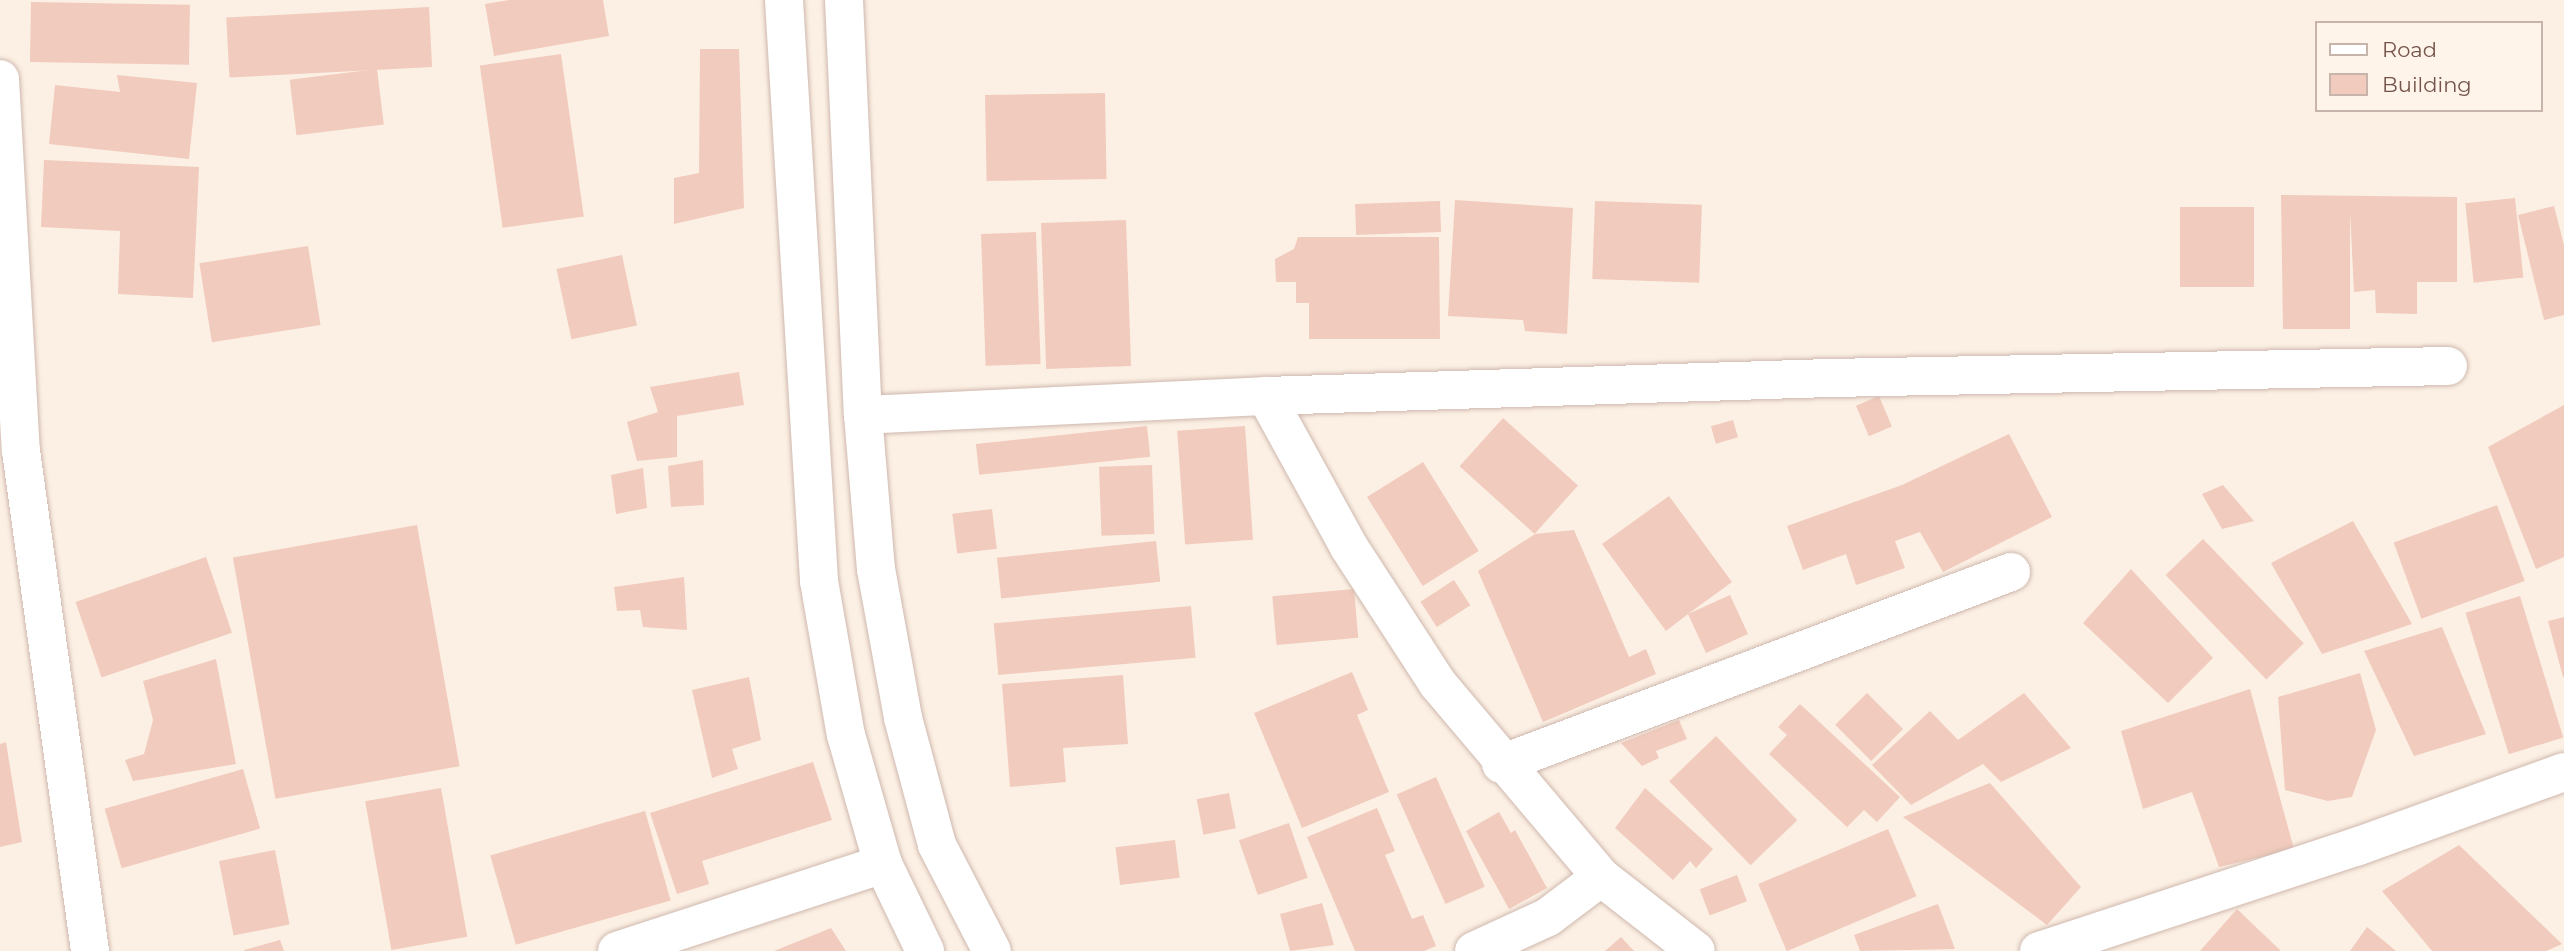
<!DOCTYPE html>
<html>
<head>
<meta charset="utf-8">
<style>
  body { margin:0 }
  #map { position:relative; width:2564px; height:951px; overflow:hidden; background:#fcf0e4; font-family:Montserrat,sans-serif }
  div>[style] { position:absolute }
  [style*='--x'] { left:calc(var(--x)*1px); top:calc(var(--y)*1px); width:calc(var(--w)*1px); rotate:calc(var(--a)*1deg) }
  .building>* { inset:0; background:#f1cbbd; transform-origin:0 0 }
  .roads { filter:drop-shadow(0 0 2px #cfb8ae) drop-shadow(0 0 2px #cfb8ae) }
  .minor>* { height:38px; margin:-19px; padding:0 19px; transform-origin:19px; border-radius:19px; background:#fff }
  .secondary>* { height:38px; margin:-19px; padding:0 19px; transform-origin:19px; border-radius:19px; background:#fff }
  span { translate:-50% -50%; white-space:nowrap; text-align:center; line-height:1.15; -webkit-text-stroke:7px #fff4ea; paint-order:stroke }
  .legend { position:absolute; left:2315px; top:21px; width:228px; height:91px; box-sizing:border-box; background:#fff4ea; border:2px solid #c7b4aa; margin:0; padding:9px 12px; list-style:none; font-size:21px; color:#74544a }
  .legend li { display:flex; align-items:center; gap:14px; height:35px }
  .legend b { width:35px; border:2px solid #c7b4aa }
</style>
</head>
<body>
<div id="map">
  <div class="building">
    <div style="clip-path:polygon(509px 0,603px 0,609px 36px,494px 56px,485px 4px)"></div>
    <div style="left:31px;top:2px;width:159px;height:60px;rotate:1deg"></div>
    <div style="left:429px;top:7px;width:60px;height:203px;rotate:87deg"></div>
    <div style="clip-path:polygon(700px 49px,739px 49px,744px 208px,674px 224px,674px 178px,699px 173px)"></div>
    <div style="left:561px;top:54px;width:164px;height:82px;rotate:82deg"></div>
    <div style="left:377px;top:69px;width:56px;height:88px;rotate:83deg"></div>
    <div style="clip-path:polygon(117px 75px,197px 83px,189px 159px,49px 144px,55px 85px,120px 92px)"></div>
    <div style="left:1105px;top:93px;width:86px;height:120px;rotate:89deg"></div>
    <div style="clip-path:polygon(44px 160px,199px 167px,193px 298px,118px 294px,120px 231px,41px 227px)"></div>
    <div style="clip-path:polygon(2281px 195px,2457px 197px,2457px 282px,2417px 282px,2417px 314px,2376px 313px,2375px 290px,2354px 292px,2350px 211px,2350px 329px,2283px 329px)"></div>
    <div style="left:2515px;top:198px;width:80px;height:50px;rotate:84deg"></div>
    <div style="clip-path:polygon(1455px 200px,1573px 208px,1567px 334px,1525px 331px,1523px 320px,1448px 316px)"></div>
    <div style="left:1440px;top:201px;width:31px;height:85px;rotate:88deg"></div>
    <div style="left:1595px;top:201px;width:107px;height:78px;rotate:2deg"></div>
    <div style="clip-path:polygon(2554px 206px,2564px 245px,2564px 315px,2544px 320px,2518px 215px)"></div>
    <div style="left:2180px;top:207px;width:74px;height:80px"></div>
    <div style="left:1126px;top:220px;width:146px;height:85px;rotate:88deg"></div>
    <div style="left:1036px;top:232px;width:132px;height:55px;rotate:88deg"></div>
    <div style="clip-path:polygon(1298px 237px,1439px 237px,1440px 339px,1309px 339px,1309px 303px,1296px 303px,1296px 282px,1276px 282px,1275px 259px,1294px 249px)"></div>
    <div style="left:308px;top:246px;width:80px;height:110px;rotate:81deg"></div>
    <div style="left:622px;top:255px;width:72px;height:67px;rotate:78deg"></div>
    <div style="clip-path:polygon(739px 372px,744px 405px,677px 416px,677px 457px,637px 461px,627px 422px,658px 412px,650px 387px)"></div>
    <div style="left:1879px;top:396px;width:33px;height:25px;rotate:67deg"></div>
    <div style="clip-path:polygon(2564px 405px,2564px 557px,2536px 569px,2488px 447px)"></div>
    <div style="left:1503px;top:418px;width:101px;height:65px;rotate:42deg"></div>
    <div style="left:1733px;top:420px;width:18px;height:23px;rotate:74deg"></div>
    <div style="left:1147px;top:426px;width:31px;height:172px;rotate:84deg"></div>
    <div style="left:1245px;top:426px;width:114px;height:68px;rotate:86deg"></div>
    <div style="clip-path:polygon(2009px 434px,2052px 517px,1943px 572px,1920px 532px,1895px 541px,1905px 568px,1856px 585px,1846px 554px,1803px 570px,1787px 526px,1902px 485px)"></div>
    <div style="clip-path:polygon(703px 460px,704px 505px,671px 507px,668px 466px)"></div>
    <div style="left:1423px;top:462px;width:105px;height:66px;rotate:58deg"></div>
    <div style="left:1152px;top:465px;width:69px;height:53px;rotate:88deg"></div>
    <div style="clip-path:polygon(643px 468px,647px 508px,616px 514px,611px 475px)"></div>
    <div style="clip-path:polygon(2223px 485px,2254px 521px,2222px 529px,2202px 494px)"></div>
    <div style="clip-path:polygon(1669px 496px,1732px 582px,1688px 614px,1730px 595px,1748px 634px,1706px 653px,1688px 614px,1666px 631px,1602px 544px)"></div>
    <div style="left:2497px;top:505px;width:81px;height:110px;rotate:70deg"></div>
    <div style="left:992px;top:509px;width:40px;height:40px;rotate:83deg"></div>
    <div style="clip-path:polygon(2353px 521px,2412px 624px,2322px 654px,2271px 563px)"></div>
    <div style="left:417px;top:525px;width:245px;height:187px;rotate:80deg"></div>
    <div style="clip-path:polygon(1574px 530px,1629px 657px,1646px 649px,1656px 674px,1543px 722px,1478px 571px,1535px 534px)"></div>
    <div style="left:2203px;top:539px;width:145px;height:52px;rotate:46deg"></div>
    <div style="left:1156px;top:541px;width:41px;height:160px;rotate:84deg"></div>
    <div style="left:206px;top:557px;width:80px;height:138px;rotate:71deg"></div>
    <div style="clip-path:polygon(2131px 569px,2213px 658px,2168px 703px,2083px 623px)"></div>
    <div style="clip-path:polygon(684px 577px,687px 630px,643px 627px,640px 610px,617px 611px,614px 587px)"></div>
    <div style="left:1454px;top:580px;width:30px;height:40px;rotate:57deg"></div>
    <div style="left:1354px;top:589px;width:49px;height:82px;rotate:85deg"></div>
    <div style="left:2520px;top:596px;width:148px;height:57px;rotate:73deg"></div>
    <div style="left:1191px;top:606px;width:52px;height:198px;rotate:85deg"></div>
    <div style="clip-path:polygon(2564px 617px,2564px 677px,2563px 677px,2548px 621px)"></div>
    <div style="clip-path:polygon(2442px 627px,2486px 734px,2414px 756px,2364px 651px)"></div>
    <div style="clip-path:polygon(216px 659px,236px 764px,133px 781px,125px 760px,144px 754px,153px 720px,143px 681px)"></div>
    <div style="clip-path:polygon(1352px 672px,1368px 710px,1357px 715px,1389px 792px,1302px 828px,1254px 713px)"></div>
    <div style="clip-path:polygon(2360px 673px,2376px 730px,2352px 797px,2328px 801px,2285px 790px,2278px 697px)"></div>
    <div style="clip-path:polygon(1123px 675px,1128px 744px,1063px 748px,1066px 782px,1010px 787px,1002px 684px)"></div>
    <div style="clip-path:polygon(749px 677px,761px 740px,732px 749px,738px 769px,712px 778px,692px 690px)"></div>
    <div style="clip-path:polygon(2250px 689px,2294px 849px,2219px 867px,2192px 792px,2143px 809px,2121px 731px)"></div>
    <div style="left:1867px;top:693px;width:51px;height:45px;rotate:45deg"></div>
    <div style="clip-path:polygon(2024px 693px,2071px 748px,2001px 782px,1983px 764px,1911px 805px,1872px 765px,1930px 711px,1958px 740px)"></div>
    <div style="clip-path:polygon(1800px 704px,1900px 797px,1877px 822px,1864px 810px,1847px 827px,1769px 754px,1787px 735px,1778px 727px)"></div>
    <div style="clip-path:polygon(1679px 720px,1687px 739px,1656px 751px,1659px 758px,1642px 766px,1621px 743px)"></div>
    <div style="left:1716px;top:736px;width:117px;height:65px;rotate:46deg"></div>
    <div style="clip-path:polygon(6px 742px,22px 842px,0 847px,0 744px)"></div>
    <div style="clip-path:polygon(813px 762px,832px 820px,702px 861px,709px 884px,677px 894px,650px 813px)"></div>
    <div style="left:243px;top:769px;width:62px;height:144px;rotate:74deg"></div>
    <div style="left:1436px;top:777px;width:120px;height:43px;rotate:66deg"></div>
    <div style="clip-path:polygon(1990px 783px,2081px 887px,2047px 925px,1903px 817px)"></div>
    <div style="left:441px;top:788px;width:151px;height:77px;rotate:80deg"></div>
    <div style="clip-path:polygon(1645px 788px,1713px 849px,1696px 868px,1690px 861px,1673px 880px,1615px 828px)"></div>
    <div style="left:1229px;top:793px;width:36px;height:33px;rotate:79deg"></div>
    <div style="clip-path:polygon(1377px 808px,1395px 851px,1385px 855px,1412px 919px,1423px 915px,1436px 946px,1424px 951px,1355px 951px,1307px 837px)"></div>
    <div style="left:645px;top:811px;width:93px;height:161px;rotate:74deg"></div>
    <div style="clip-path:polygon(1499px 812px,1511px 833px,1515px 830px,1547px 888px,1509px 909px,1466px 831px)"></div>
    <div style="left:1289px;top:823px;width:58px;height:53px;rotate:71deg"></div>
    <div style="left:1888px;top:829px;width:73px;height:141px;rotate:67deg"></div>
    <div style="left:1175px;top:840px;width:38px;height:60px;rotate:83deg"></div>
    <div style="clip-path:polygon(2459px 845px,2562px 944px,2546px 951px,2432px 951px,2382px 891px)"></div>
    <div style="left:275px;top:850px;width:76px;height:57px;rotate:79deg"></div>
    <div style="left:1737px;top:875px;width:28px;height:40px;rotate:69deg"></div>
    <div style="clip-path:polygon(1322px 903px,1334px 945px,1290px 951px,1280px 914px)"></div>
    <div style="clip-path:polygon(1938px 904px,1955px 949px,1860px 951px,1854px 935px)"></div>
    <div style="clip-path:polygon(2237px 909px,2281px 951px,2200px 951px)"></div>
    <div style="clip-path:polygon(2367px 927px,2396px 951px,2350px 951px)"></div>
    <div style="clip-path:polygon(831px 928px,846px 951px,774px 951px)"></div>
    <div style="clip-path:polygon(1621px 937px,1634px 951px,1605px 951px)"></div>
    <div style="clip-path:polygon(280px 940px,284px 951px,244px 951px,244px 950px)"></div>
  </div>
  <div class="roads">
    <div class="minor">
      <div style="--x:0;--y:79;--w:373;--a:86.8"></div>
      <div style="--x:21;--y:451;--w:505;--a:82.14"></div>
      <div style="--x:1266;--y:396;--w:564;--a:-1.83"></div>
      <div style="--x:1830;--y:378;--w:618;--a:-1.11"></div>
      <div style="--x:863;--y:415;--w:403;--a:-2.7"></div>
      <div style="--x:1266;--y:396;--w:172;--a:61.2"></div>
      <div style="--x:1349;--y:547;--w:163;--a:57"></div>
      <div style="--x:1438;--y:684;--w:253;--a:49.8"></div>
      <div style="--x:1601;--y:877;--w:120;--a:37.9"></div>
      <div style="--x:1501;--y:764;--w:545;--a:-20.63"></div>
      <div style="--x:617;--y:951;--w:280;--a:-18.1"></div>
      <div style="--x:1474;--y:951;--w:81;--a:-24.7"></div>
      <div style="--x:1548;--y:917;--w:66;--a:-37"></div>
      <div style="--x:2039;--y:951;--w:334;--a:-18.2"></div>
      <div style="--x:2356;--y:847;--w:221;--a:-19.8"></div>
    </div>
    <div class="secondary">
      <div style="--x:784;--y:0;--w:582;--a:86.55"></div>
      <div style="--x:819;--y:581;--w:156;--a:80.1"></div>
      <div style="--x:846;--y:735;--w:134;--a:74"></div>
      <div style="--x:883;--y:864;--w:97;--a:64.2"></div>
      <div style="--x:844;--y:0;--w:415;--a:87.4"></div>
      <div style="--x:863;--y:415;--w:155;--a:85.2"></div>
      <div style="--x:876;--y:569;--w:151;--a:79.7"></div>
      <div style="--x:903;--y:718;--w:131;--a:75"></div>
      <div style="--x:937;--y:845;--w:119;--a:62.6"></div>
    </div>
  </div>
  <ul class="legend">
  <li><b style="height:9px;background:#fff"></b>Road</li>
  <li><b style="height:19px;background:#f1cbbd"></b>Building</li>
  </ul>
</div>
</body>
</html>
